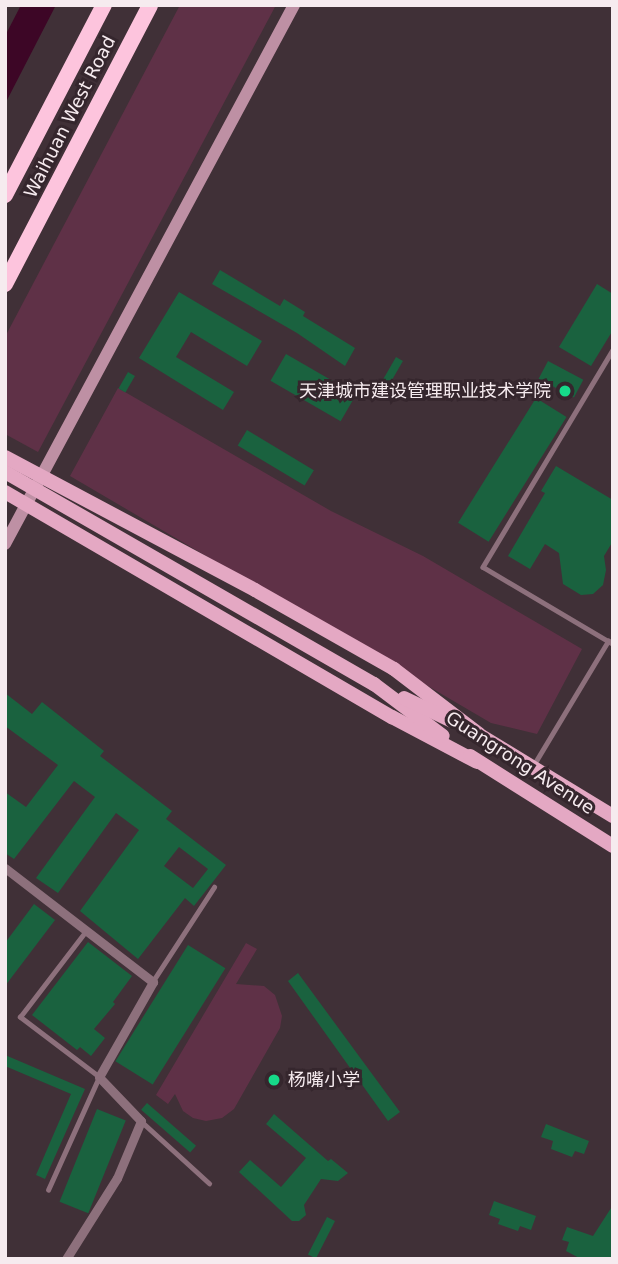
<!DOCTYPE html>
<html>
<head>
<meta charset="utf-8">
<style>
  body { margin:0 }
  #map { position:relative; width:618px; height:1264px; overflow:hidden; background:#403037; font-family:"DejaVu Sans","Noto Sans SC",sans-serif }
  div>[style] { position:absolute }
  [style*='--x'] { left:calc(var(--x)*1px); top:calc(var(--y)*1px); width:calc(var(--w)*1px); rotate:calc(var(--a)*1deg) }
  .green>* { inset:0; background:#5f3147 }
  .water>* { inset:0; background:#3d0626 }
  .building>* { inset:0; background:#1a623f; transform-origin:0 0 }
  .lane>* { height:4.5px; margin:-2.25px; padding:0 2.25px; transform-origin:2.25px; border-radius:2.25px; background:#8d707c }
  .street>* { height:9px; margin:-4.5px; padding:0 4.5px; transform-origin:4.5px; border-radius:4.5px; background:#8d707c }
  .secondary>* { height:12px; margin:-6px; padding:0 6px; transform-origin:6px; border-radius:6px; background:#be90a4 }
  .primary>* { height:14px; margin:-7px; padding:0 7px; transform-origin:7px; border-radius:7px; background:#e4a8c3 }
  .highway>* { height:16px; margin:-8px; padding:0 8px; transform-origin:8px; border-radius:8px; background:#fdc4dd }
  .primary-bridge>* { height:14px; margin:-7px; padding:0 7px; transform-origin:7px; border-radius:7px; background:#e4a8c3 }
  .dots>* { width:19px; height:19px; translate:-50% -50%; box-sizing:border-box; border:4px solid #35262d; border-radius:50% }
  span { translate:-50% -50%; white-space:nowrap; text-align:center; line-height:1.15; -webkit-text-stroke:6px #35262d; paint-order:stroke }
  .street-label { font-size:18px; color:#f6ebef }
  .poi-label { font-size:18px; color:#f6ebef }
  .right { translate:-100% -50%; text-align:right }
  .left { translate:0 -50%; text-align:left }
  .frame { position:absolute; inset:0; border:7px solid #f6ebef; pointer-events:none }
</style>
</head>
<body>
<div id="map">
  <div class="green">
    <div style="clip-path:polygon(180px 5px,276px 5px,38px 452px,5px 434px,5px 337px)"></div>
    <div style="clip-path:polygon(118px 388px,331px 511px,423px 556px,582px 649px,537px 734px,491px 723px,70px 476px)"></div>
    <div style="clip-path:polygon(246px 943px,257px 949px,236px 984px,264px 986px,275px 995px,282px 1016px,280px 1028px,234px 1109px,222px 1118px,206px 1121px,193px 1118px,183px 1111px,175px 1094px,168px 1104px,156px 1095px)"></div>
  </div>
  <div class="water">
    <div style="clip-path:polygon(21px 5px,56px 5px,5px 104px,5px 36px)"></div>
  </div>
  <div class="building">
    <div style="clip-path:polygon(220px 270px,280px 306px,284px 299px,305px 312px,303px 316px,355px 348px,345px 366px,297px 333px,212px 284px)"></div>
    <div style="clip-path:polygon(597px 284px,613px 294px,613px 330px,591px 366px,559px 347px)"></div>
    <div style="clip-path:polygon(179px 292px,262px 341px,247px 366px,191px 332px,176px 357px,234px 392px,223px 410px,139px 358px)"></div>
    <div style="left:286px;top:354px;width:81px;height:31px;rotate:30deg"></div>
    <div style="left:396px;top:357px;width:8px;height:32px;rotate:30deg"></div>
    <div style="left:548px;top:361px;width:40px;height:20px;rotate:28deg"></div>
    <div style="left:128px;top:372px;width:8px;height:19px;rotate:30deg"></div>
    <div style="left:536px;top:398px;width:36px;height:147px;rotate:32deg"></div>
    <div style="left:247px;top:430px;width:78px;height:18px;rotate:31deg"></div>
    <div style="clip-path:polygon(556px 466px,613px 500px,613px 541px,604px 556px,606px 570px,603px 585px,593px 594px,581px 595px,563px 584px,559px 553px,545px 544px,530px 569px,508px 556px,545px 493px,541px 491px)"></div>
    <div style="clip-path:polygon(evenodd,5px 693px,32px 714px,42px 702px,104px 751px,100px 756px,172px 811px,166px 819px,226px 865px,194px 906px,185px 898px,138px 959px,80px 911px,139px 830px,116px 813px,58px 893px,36px 878px,95px 797px,74px 781px,14px 859px,5px 853px,5px 792px,26px 807px,58px 765px,5px 726px,5px 693px,179px 847px,208px 869px,193px 888px,164px 866px,179px 847px)"></div>
    <div style="clip-path:polygon(34px 904px,55px 920px,5px 986px,5px 943px)"></div>
    <div style="clip-path:polygon(88px 942px,132px 976px,113px 1002px,115px 1004px,94px 1029px,105px 1038px,91px 1056px,80px 1047px,77px 1050px,32px 1015px)"></div>
    <div style="left:188px;top:945px;width:44px;height:137px;rotate:32deg"></div>
    <div style="clip-path:polygon(298px 973px,400px 1112px,388px 1121px,288px 981px)"></div>
    <div style="clip-path:polygon(5px 1055px,85px 1089px,45px 1179px,36px 1175px,71px 1094px,5px 1066px)"></div>
    <div style="left:147px;top:1103px;width:65px;height:9px;rotate:41deg"></div>
    <div style="left:97px;top:1109px;width:31px;height:100px;rotate:22deg"></div>
    <div style="clip-path:polygon(274px 1114px,328px 1161px,331px 1159px,348px 1173px,338px 1181px,321px 1179px,304px 1205px,306px 1215px,299px 1221px,292px 1221px,239px 1172px,250px 1160px,281px 1187px,306px 1158px,266px 1124px)"></div>
    <div style="clip-path:polygon(546px 1124px,589px 1141px,584px 1154px,575px 1151px,572px 1157px,551px 1149px,553px 1141px,541px 1137px)"></div>
    <div style="clip-path:polygon(494px 1201px,536px 1216px,531px 1230px,520px 1226px,518px 1231px,498px 1224px,500px 1219px,489px 1215px)"></div>
    <div style="clip-path:polygon(613px 1205px,613px 1259px,581px 1259px,566px 1251px,569px 1242px,562px 1240px,567px 1227px,593px 1236px)"></div>
    <div style="left:327px;top:1217px;width:9px;height:42px;rotate:27deg"></div>
  </div>
  <div class="lane">
    <div style="--x:613;--y:350;--w:253;--a:120.9"></div>
    <div style="--x:483;--y:567;--w:151;--a:30.6"></div>
    <div style="--x:533;--y:766;--w:146;--a:-59"></div>
    <div style="--x:153;--y:981;--w:112;--a:-57"></div>
    <div style="--x:142;--y:1122;--w:91;--a:42.3"></div>
    <div style="--x:48;--y:1190;--w:124;--a:-65.7"></div>
    <div style="--x:99;--y:1077;--w:99;--a:-142.8"></div>
    <div style="--x:20;--y:1017;--w:108;--a:-52.5"></div>
  </div>
  <div class="street">
    <div style="--x:5;--y:868;--w:187;--a:37.6"></div>
    <div style="--x:153;--y:982;--w:109;--a:119.6"></div>
    <div style="--x:99;--y:1077;--w:61;--a:46.3"></div>
    <div style="--x:141;--y:1121;--w:62;--a:112.8"></div>
    <div style="--x:117;--y:1178;--w:96;--a:122.2"></div>
  </div>
  <div class="secondary">
    <div style="--x:5;--y:544;--w:612;--a:-61.8"></div>
  </div>
  <div class="primary">
    <div style="--x:5;--y:457;--w:283;--a:28"></div>
    <div style="--x:255;--y:590;--w:160;--a:29.6"></div>
    <div style="--x:394;--y:669;--w:107;--a:37.4"></div>
    <div style="--x:5;--y:492;--w:448;--a:30.2"></div>
    <div style="--x:392;--y:717;--w:96;--a:27.9"></div>
    <div style="--x:374;--y:684;--w:86;--a:37"></div>
    <div style="--x:404;--y:698;--w:53;--a:25.6"></div>
    <div style="--x:473;--y:731;--w:164;--a:31.3"></div>
    <div style="--x:470;--y:756;--w:169;--a:32.2"></div>
  </div>
  <div class="highway">
    <div style="--x:5;--y:195;--w:214;--a:-62.5"></div>
    <div style="--x:5;--y:284;--w:314;--a:-62.5"></div>
  </div>
  <div class="primary-bridge">
    <div style="--x:5;--y:472;--w:426;--a:29.9"></div>
  </div>
  <div class="dots">
    <div style="left:565px;top:391px;background:#16d989"></div>
    <div style="left:274px;top:1080px;background:#16d989"></div>
  </div>
  <div class="street-label">
    <span style="left:70px;top:117px;rotate:-63deg">Waihuan West Road</span>
    <span style="left:520px;top:763px;rotate:33deg">Guangrong Avenue</span>
  </div>
  <div class="poi-label">
    <span class="right" style="left:551px;top:391px">天津城市建设管理职业技术学院</span>
    <span class="left" style="left:288px;top:1080px">杨嘴小学</span>
  </div>
  <div class="frame"></div>
</div>
</body>
</html>
